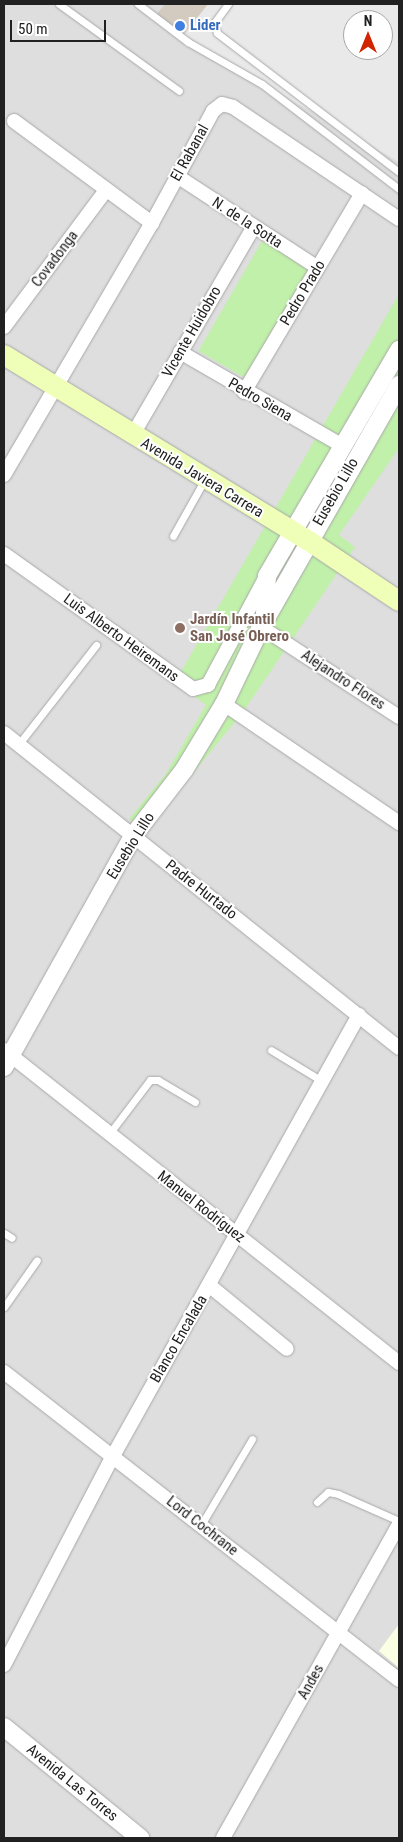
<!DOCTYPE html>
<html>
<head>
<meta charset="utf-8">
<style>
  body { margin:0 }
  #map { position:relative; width:403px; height:1842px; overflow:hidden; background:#f2f0e7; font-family:"Roboto Condensed",sans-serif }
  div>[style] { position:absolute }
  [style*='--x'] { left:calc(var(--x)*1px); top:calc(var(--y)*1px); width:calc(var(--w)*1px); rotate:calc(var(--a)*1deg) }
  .residential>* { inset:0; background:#dfdede }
  .education>* { inset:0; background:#faffe3 }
  .grass>* { inset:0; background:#c0f0a9; transform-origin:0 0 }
  .parking>* { inset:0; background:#e9e9e9 }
  .building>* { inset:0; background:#d3cbbf }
  .roads { filter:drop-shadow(0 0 1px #a8a8a8) drop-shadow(0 0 1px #a8a8a8) }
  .service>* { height:7px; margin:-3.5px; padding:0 3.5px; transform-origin:3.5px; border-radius:3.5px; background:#fff }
  .minor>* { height:14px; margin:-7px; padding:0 7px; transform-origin:7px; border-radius:7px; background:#fff }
  .tertiary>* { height:18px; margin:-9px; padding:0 9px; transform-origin:9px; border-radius:9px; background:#fff }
  .secondary>* { height:20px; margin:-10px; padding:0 10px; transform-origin:10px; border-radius:10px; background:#efffb8 }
  .dots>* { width:14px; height:14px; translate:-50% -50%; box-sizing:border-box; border:2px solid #fff; border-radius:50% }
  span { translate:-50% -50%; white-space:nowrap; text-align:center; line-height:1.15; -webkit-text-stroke:4px #fff; paint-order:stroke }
  .shop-label { font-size:15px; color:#366cbe; font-weight:700 }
  .left { translate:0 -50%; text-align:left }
  .street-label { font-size:15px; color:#212121 }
  .education-label { font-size:15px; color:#785e54; font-weight:700 }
  .frame { position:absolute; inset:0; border:5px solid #212121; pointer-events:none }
  .north { position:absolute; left:343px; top:10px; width:50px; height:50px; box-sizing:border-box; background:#fff; border:1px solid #a6a6a6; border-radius:50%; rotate:0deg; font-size:14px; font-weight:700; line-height:20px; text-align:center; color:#212121 }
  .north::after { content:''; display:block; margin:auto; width:18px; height:22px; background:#d22400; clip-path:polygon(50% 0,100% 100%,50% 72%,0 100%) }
  .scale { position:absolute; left:10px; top:20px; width:96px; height:22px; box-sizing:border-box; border:2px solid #212121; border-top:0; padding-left:6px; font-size:15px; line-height:18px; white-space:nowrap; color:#212121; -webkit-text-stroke:4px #fff; paint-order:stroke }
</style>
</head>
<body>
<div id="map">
  <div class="residential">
    <div style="clip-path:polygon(evenodd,4px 4px,399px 4px,399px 1838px,4px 1838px,4px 4px,353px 20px,383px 20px,383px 50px,353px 50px,353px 20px)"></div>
  </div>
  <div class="education">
    <div style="clip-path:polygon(399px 1624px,399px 1668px,379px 1651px)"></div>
  </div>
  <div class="grass">
    <div style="left:262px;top:241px;width:59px;height:127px;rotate:30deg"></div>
    <div style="clip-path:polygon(399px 294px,399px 448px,339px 535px,355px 547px,243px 712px,146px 831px,129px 819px,165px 775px,206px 705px,175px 682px)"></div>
  </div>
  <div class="parking">
    <div style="clip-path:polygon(evenodd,208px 4px,399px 4px,399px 162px,182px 37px,208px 4px,353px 20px,383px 20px,383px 50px,353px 50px,353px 20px)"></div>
  </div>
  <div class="building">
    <div style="clip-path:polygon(165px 4px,208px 4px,182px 37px,156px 15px)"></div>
  </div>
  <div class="roads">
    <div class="service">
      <div style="--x:59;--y:4;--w:148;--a:35.9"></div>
      <div style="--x:138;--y:4;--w:63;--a:37.2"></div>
      <div style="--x:188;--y:42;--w:85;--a:29.6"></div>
      <div style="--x:262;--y:84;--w:173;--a:37.5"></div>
      <div style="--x:228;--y:4;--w:24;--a:126"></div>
      <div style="--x:214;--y:23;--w:10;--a:73"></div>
      <div style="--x:217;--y:33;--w:229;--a:37.4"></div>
      <div style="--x:173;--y:536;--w:65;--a:-60.7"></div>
      <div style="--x:18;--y:745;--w:127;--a:-52"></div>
      <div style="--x:271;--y:1050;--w:60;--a:31.3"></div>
      <div style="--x:109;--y:1134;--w:68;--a:-52.8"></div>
      <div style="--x:150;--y:1080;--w:8;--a:0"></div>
      <div style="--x:158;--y:1080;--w:43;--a:30.7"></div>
      <div style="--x:4;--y:1233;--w:9;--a:32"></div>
      <div style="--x:4;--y:1307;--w:57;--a:-54.9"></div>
      <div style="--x:317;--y:1502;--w:15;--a:-42"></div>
      <div style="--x:328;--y:1492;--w:10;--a:11"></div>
      <div style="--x:338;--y:1494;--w:67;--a:23.9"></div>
      <div style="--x:201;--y:1525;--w:100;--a:-59.3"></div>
    </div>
    <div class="minor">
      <div style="--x:14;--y:121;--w:172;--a:36.5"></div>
      <div style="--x:177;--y:176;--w:168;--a:33.1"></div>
      <div style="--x:4;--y:327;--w:171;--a:-53.3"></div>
      <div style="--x:180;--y:352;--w:186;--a:30"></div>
      <div style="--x:244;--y:392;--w:231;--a:-59.3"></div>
      <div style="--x:132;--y:436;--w:241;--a:-59.8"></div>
      <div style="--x:4;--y:475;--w:292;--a:-59.6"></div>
      <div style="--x:152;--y:223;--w:128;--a:-61.4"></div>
      <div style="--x:213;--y:111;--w:11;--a:-38"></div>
      <div style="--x:222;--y:104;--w:11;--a:15"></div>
      <div style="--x:233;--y:107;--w:200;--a:34"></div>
      <div style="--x:4;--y:554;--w:232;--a:35.5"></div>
      <div style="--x:193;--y:689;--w:16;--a:-15"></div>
      <div style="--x:208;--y:685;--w:123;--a:-61.8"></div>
      <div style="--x:261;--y:627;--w:165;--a:33.1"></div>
      <div style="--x:224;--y:704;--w:212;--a:34.2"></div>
      <div style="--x:4;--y:733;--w:505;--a:38.57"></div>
      <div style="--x:4;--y:1050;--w:504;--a:38.39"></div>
      <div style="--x:210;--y:1286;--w:99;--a:39.3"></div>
      <div style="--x:4;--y:1372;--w:501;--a:37.95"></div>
      <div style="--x:4;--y:1665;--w:236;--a:-62.5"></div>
      <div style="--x:113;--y:1456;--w:505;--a:-60.85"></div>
      <div style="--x:223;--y:1838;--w:359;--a:-60.7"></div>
    </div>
    <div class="tertiary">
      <div style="--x:265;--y:613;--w:37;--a:-87"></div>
      <div style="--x:267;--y:576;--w:262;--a:-59.7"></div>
      <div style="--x:4;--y:1067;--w:265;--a:-60.8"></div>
      <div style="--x:133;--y:836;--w:83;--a:-52.3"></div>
      <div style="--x:184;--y:770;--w:77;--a:-58.8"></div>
      <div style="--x:224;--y:704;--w:85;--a:-64.3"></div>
      <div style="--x:261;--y:627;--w:279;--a:-60.3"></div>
      <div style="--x:4;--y:1727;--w:176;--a:39.2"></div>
    </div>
    <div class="secondary">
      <div style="--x:4;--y:355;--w:357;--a:31.4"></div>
      <div style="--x:309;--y:541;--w:108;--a:33.7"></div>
    </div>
  </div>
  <div class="dots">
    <div style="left:180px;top:26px;background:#3f7fe0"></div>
    <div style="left:180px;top:628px;background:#8d6e63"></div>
  </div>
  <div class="shop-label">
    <span class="left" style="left:190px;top:26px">Lider</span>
  </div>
  <div class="street-label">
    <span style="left:190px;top:153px;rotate:-61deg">El Rabanal</span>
    <span style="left:247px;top:223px;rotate:33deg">N. de la Sotta</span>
    <span style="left:55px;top:259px;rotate:-53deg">Covadonga</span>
    <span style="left:303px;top:293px;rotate:-59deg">Pedro Prado</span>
    <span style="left:192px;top:332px;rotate:-60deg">Vicente Huidobro</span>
    <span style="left:260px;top:400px;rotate:30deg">Pedro Siena</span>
    <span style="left:202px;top:478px;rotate:31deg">Avenida Javiera Carrera</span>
    <span style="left:336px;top:492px;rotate:-60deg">Eusebio Lillo</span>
    <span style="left:121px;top:638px;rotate:36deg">Luis Alberto Heiremans</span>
    <span style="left:343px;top:680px;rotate:33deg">Alejandro Flores</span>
    <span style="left:131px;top:846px;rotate:-58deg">Eusebio Lillo</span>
    <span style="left:201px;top:890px;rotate:38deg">Padre Hurtado</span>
    <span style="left:201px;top:1207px;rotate:38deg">Manuel Rodríguez</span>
    <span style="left:179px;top:1339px;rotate:-60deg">Blanco Encalada</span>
    <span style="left:202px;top:1526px;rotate:38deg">Lord Cochrane</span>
    <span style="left:311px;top:1682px;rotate:-61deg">Andes</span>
    <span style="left:72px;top:1783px;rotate:39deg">Avenida Las Torres</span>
  </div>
  <div class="education-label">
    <span class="left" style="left:190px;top:628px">Jardín Infantil<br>San José Obrero</span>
  </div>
  <div class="frame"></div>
  <div class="north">N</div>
  <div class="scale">50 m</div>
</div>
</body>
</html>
